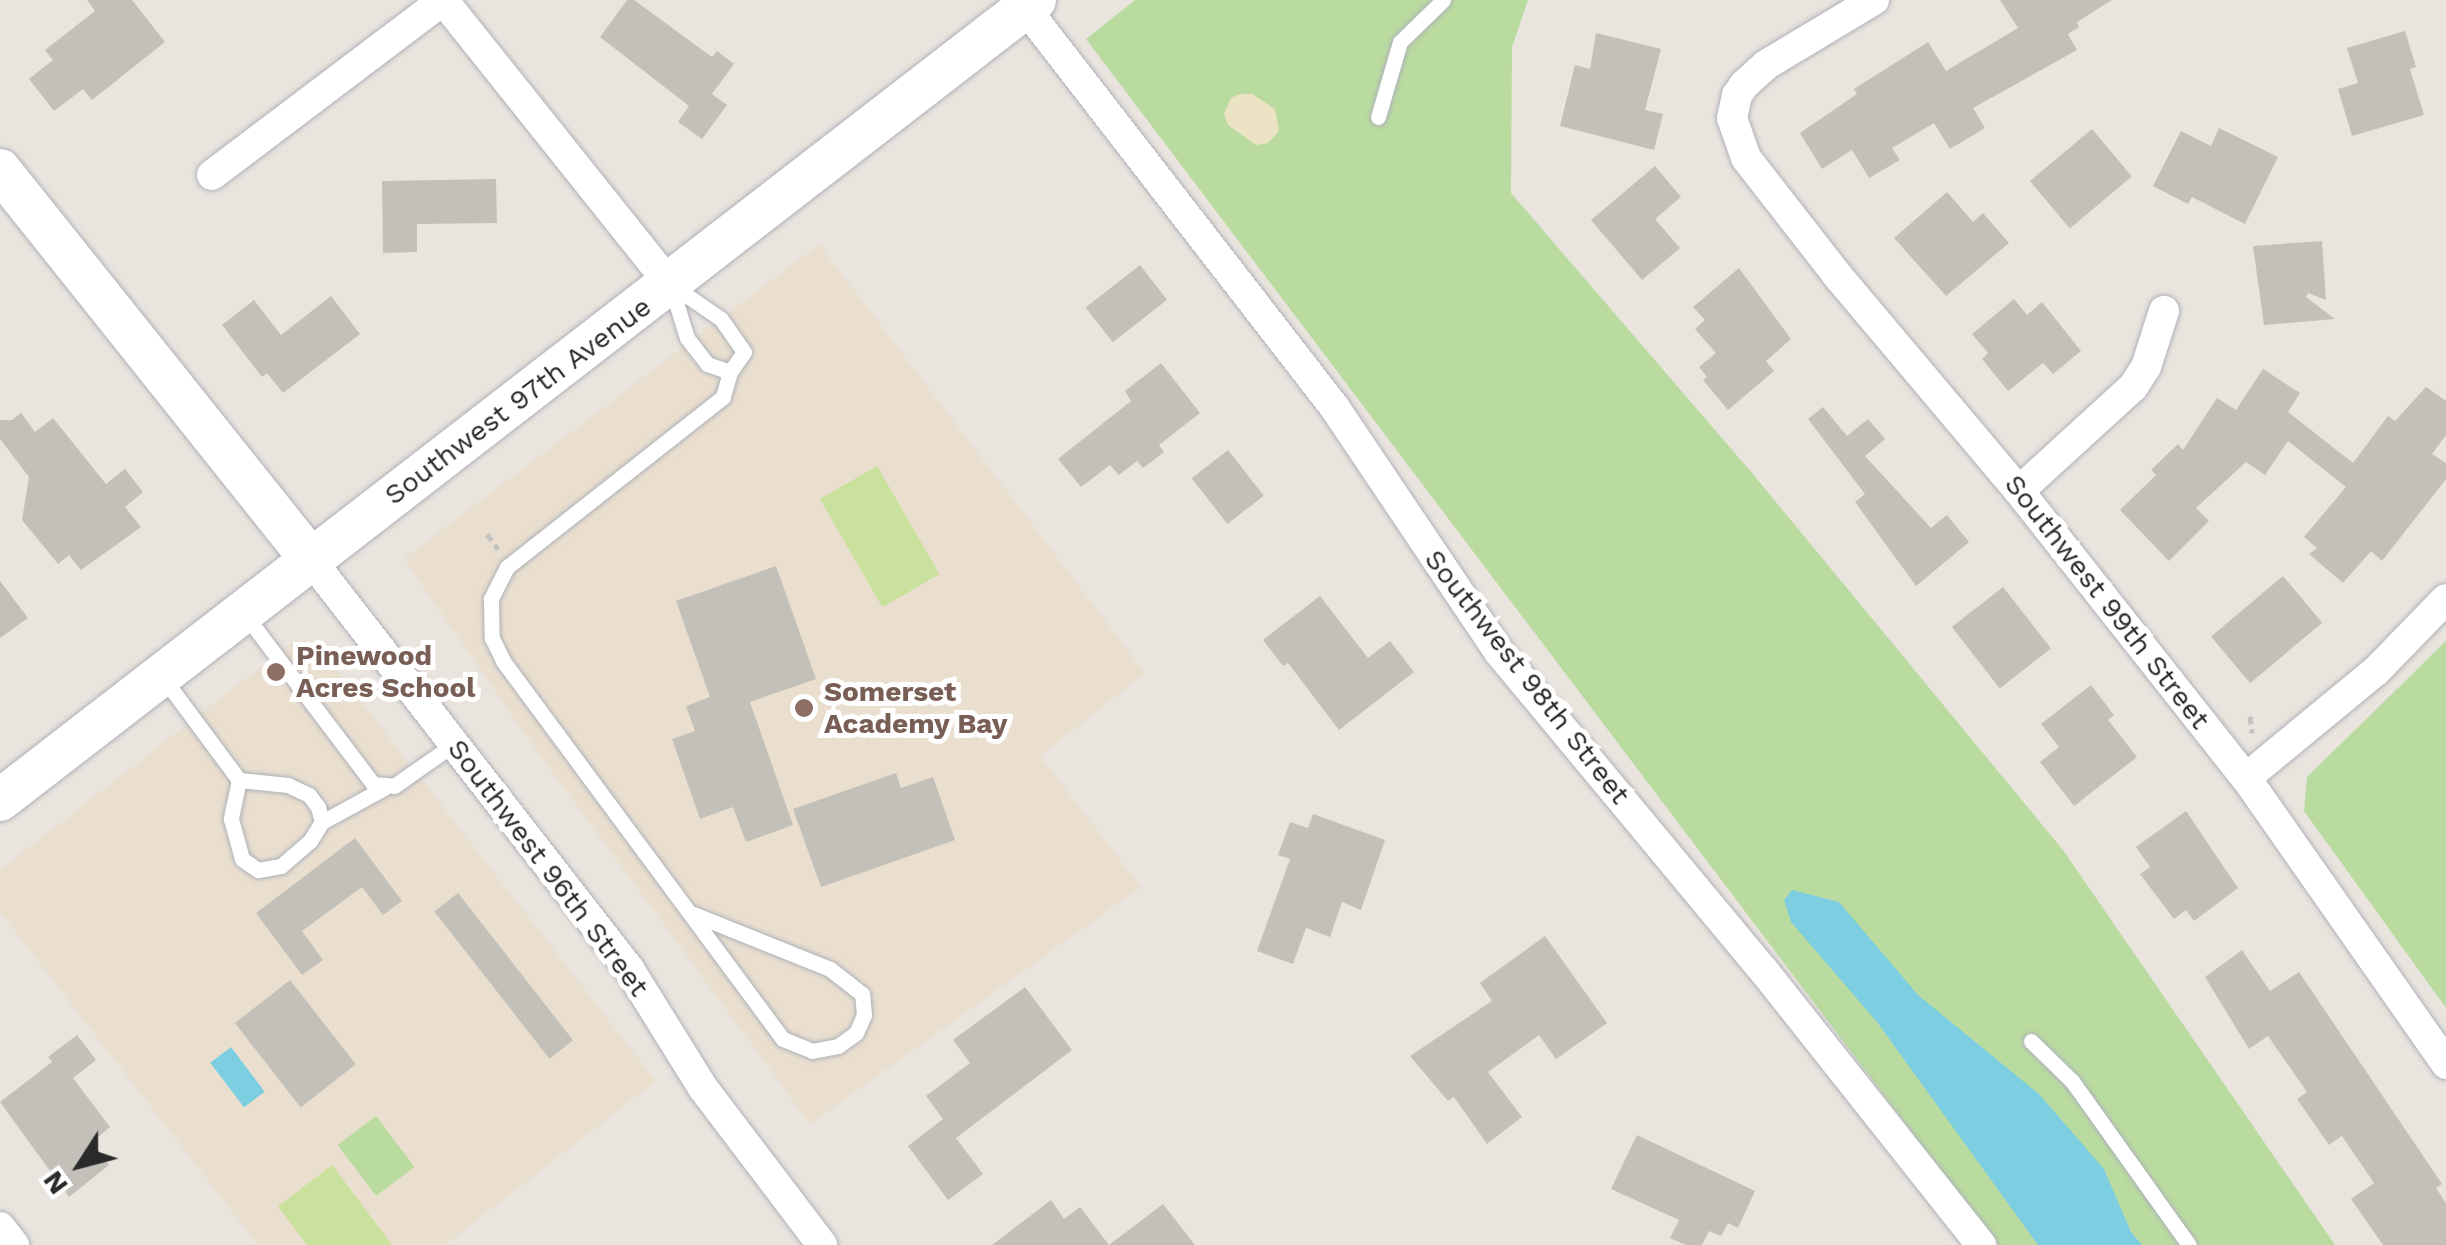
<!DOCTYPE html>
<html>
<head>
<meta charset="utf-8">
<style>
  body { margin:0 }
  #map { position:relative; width:2446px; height:1245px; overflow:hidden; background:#eae4de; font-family:"Work Sans",sans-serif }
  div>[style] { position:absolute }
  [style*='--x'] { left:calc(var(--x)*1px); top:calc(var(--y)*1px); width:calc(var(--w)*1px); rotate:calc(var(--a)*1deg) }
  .education>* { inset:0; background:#eadfcf }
  .green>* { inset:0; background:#b9dba0; transform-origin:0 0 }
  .sand>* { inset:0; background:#ece2c4 }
  .pitch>* { inset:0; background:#c9e19d; transform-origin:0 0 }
  .water>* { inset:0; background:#7ccee0; transform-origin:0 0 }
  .building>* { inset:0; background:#c3bfb9; transform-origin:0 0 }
  .path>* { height:5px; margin-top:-2.5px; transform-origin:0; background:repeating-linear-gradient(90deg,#c3c3c3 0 8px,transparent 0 13px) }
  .roads { filter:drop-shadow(0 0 2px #aeb1b9) drop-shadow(0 0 2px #aeb1b9) }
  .lane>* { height:15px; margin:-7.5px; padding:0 7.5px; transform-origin:7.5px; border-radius:7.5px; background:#fff }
  .street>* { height:30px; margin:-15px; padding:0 15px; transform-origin:15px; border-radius:15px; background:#fff }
  .secondary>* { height:42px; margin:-21px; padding:0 21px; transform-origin:21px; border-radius:21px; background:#fff }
  .dots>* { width:28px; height:28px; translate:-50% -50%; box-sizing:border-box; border:5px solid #fff; border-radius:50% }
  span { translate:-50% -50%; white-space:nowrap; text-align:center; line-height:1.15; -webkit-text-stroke:10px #fff; paint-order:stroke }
  .street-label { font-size:28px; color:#2a2a2a }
  .education-label { font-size:28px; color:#785e54; font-weight:700 }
  .left { translate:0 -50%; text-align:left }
  .north { position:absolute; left:30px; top:1115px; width:100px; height:100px; -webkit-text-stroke:8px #fff; paint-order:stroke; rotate:234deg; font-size:28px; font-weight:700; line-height:40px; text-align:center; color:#2a2a2a }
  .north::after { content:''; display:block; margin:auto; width:35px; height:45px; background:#2a2a2a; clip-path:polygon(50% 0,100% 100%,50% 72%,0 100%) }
</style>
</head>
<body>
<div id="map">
  <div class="education">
    <div style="clip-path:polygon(819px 244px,1145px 673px,1040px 756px,1141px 887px,810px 1124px,531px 743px,404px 559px)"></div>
    <div style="clip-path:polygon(294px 641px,321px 650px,656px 1081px,445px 1245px,258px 1245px,0 912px,0 870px)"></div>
  </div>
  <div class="green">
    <div style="clip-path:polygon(1135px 0,1528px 0,1512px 47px,1511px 193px,1752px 473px,2063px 850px,2335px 1245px,1997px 1245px,1086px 39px)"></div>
    <div style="clip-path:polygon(2446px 641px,2446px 1008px,2304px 811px,2307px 777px)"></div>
    <div style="left:376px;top:1116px;width:64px;height:48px;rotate:53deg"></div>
  </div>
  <div class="sand">
    <div style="clip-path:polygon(1240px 94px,1252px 94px,1275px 109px,1279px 131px,1268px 143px,1256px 145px,1228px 125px,1224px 114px,1231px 98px)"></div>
  </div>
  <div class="pitch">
    <div style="left:877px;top:466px;width:125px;height:66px;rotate:60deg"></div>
    <div style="clip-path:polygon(332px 1165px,392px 1245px,307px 1245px,278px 1206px)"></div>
  </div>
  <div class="water">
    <div style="clip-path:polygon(1792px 890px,1839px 902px,1918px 995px,2039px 1094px,2104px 1169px,2131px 1232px,2142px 1245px,2038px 1245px,1877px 1022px,1791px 922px,1784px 900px)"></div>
    <div style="left:231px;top:1047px;width:56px;height:26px;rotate:53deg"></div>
  </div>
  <div class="building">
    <div style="clip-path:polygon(87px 0,132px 0,165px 42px,92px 100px,83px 89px,54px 111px,29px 79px,53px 60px,45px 50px,95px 11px)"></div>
    <div style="clip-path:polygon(627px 0,634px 0,712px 57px,717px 51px,734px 64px,712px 94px,727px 105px,702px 139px,678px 122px,689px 106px,600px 37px)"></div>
    <div style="clip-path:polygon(2000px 0,2112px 0,2077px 22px,2079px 27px,2068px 34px,2077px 50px,1973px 108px,1985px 128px,1950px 149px,1934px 123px,1892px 148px,1900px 160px,1869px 178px,1852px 150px,1822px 169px,1800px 133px,1857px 94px,1854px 89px,1928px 42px,1946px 71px,2018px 28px)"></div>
    <div style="clip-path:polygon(2405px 31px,2416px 67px,2410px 69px,2424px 115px,2352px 136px,2338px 89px,2358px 83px,2347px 48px)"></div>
    <div style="clip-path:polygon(1596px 33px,1661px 49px,1645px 110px,1663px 114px,1654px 150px,1560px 126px,1575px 65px,1590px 69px)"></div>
    <div style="clip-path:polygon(2219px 128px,2278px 157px,2245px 224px,2192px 197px,2188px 204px,2153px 186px,2181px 131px,2211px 146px)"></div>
    <div style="left:2092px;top:129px;width:62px;height:81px;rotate:50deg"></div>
    <div style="clip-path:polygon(1655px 166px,1681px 197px,1655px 219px,1680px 248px,1642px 280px,1591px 220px)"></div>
    <div style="clip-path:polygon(496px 179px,497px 223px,417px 224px,417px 252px,383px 253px,382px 181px)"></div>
    <div style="clip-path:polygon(1947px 192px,1973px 222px,1983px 213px,2009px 243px,1946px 296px,1894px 238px)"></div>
    <div style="clip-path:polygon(2322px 241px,2326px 300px,2308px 293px,2306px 297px,2335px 319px,2264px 325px,2253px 246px)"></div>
    <div style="left:1140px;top:265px;width:44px;height:69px;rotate:52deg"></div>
    <div style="clip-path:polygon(1739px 268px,1791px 339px,1766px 361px,1774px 371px,1728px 410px,1703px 380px,1707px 377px,1699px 367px,1716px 353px,1695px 329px,1705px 320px,1693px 307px)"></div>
    <div style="clip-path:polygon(331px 296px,360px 334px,283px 393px,267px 373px,262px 377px,222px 325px,254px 300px,281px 335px)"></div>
    <div style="clip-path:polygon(2014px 299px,2027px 315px,2042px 302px,2081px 351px,2053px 374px,2043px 363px,2008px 391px,1982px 359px,1988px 353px,1972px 334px)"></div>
    <div style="clip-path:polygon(1161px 363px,1200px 413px,1159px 445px,1164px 452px,1143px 468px,1137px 461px,1119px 475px,1110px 465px,1081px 487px,1058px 459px,1131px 401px,1125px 391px)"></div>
    <div style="clip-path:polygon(2263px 369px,2300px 393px,2288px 412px,2353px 463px,2388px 416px,2395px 421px,2426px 387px,2446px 401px,2446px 435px,2432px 454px,2446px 463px,2446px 479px,2382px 561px,2371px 551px,2343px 583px,2309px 554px,2317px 548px,2304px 537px,2346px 487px,2288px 441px,2265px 475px,2246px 462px,2196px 508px,2209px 521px,2169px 561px,2120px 510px,2156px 475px,2151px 470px,2178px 444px,2183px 450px,2217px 398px,2236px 410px)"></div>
    <div style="clip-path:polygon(1823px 407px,1847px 436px,1868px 419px,1885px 439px,1865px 456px,1931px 528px,1947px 515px,1969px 542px,1916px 586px,1855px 502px,1865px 494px,1808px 419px)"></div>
    <div style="clip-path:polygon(21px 413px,35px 432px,53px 418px,106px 484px,125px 469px,143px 492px,125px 507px,141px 527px,81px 570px,69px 555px,58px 564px,22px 520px,29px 477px,0 439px,0 420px,12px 420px)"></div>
    <div style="left:1228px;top:450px;width:58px;height:46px;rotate:52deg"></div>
    <div style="clip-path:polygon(776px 566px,816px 679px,750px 702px,793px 825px,746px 842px,733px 807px,700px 819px,672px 739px,695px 731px,686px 706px,710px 697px,676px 601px)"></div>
    <div style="left:2283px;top:576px;width:61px;height:94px;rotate:50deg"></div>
    <div style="clip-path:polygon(0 581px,28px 618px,0 638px)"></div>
    <div style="left:2003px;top:587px;width:78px;height:65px;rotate:52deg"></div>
    <div style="clip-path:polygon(1320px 596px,1368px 658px,1390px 641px,1414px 672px,1339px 730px,1288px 663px,1283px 666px,1263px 640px)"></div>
    <div style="clip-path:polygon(2091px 685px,2114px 715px,2108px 720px,2137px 757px,2074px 806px,2040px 762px,2059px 747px,2041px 724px)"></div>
    <div style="clip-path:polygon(896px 773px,901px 788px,933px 777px,955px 840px,821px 887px,793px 809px)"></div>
    <div style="clip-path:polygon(2186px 811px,2238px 888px,2194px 921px,2186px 910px,2174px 919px,2140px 874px,2150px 867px,2136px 847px)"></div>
    <div style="clip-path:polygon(1313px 814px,1385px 840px,1361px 910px,1342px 902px,1330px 937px,1306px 928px,1293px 964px,1257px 951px,1290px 859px,1278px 855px,1290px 822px,1308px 828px)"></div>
    <div style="clip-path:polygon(355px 838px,402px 901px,383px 915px,362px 887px,302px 931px,323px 960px,302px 975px,256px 913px)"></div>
    <div style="left:458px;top:893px;width:187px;height:30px;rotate:52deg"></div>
    <div style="clip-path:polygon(1545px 936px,1607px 1023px,1556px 1059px,1539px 1035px,1488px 1072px,1522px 1117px,1487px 1144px,1454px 1097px,1448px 1101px,1410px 1056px,1492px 1001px,1480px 983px)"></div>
    <div style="clip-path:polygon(2242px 950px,2270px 991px,2299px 972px,2442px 1184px,2436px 1188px,2446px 1203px,2446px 1245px,2383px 1245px,2351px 1199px,2374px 1183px,2342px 1136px,2329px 1145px,2297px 1099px,2307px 1092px,2268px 1036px,2249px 1049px,2205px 977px)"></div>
    <div style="left:290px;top:980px;width:107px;height:70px;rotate:52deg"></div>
    <div style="clip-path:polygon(1025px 987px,1072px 1050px,956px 1138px,983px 1174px,948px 1200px,908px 1146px,943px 1119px,926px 1096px,970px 1063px,953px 1040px)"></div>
    <div style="clip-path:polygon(77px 1035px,96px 1060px,73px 1078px,110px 1127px,92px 1142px,109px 1165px,69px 1197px,0 1102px,52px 1062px,48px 1057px)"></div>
    <div style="clip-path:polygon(1637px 1135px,1755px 1191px,1738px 1228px,1728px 1223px,1721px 1236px,1709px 1231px,1702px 1245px,1686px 1245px,1670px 1238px,1679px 1220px,1611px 1189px)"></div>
    <div style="clip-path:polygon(1051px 1200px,1064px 1219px,1080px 1207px,1109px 1245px,1163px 1204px,1195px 1245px,992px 1245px)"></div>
  </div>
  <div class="path">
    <div style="--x:487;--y:534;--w:19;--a:54"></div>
    <div style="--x:2250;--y:716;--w:17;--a:83"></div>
  </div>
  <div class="roads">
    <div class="lane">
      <div style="--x:1378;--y:117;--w:78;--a:-73.7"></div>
      <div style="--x:1400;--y:42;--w:60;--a:-44.3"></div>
      <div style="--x:671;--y:286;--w:54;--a:72.9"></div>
      <div style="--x:687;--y:338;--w:33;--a:52"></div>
      <div style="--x:707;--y:364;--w:24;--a:19"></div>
      <div style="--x:673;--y:286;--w:58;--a:34.5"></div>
      <div style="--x:721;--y:319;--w:40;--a:55.1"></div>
      <div style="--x:744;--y:352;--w:24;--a:125"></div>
      <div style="--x:730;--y:372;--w:26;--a:106"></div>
      <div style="--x:723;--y:397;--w:275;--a:141.8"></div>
      <div style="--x:507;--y:567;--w:36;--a:117"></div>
      <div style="--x:491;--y:599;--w:39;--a:89"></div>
      <div style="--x:492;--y:638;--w:25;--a:64"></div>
      <div style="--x:503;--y:661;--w:470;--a:53.5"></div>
      <div style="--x:783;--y:1039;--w:31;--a:22"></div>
      <div style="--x:812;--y:1051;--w:26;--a:-11"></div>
      <div style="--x:838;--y:1046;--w:22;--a:-36"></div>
      <div style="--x:856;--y:1033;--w:20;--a:-66"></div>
      <div style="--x:864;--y:1015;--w:21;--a:-95"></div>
      <div style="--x:862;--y:994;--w:41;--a:-142"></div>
      <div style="--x:830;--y:969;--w:148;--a:-158.1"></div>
      <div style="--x:246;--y:616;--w:211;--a:52.9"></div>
      <div style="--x:373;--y:784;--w:21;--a:5"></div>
      <div style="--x:394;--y:786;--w:73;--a:-35"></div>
      <div style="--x:164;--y:679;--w:126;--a:53.4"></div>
      <div style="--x:239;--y:780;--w:40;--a:102"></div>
      <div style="--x:231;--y:819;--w:41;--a:74.6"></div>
      <div style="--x:242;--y:859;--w:19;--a:35"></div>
      <div style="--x:258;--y:870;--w:23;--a:-10"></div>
      <div style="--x:281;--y:866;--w:38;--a:-41"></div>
      <div style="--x:310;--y:841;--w:22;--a:-58"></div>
      <div style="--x:322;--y:822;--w:16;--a:-105"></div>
      <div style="--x:318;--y:807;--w:15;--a:-127"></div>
      <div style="--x:309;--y:795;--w:23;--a:-155"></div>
      <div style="--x:288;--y:785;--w:49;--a:-174.2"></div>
      <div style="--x:322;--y:822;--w:71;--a:-28.7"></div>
      <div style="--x:2031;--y:1041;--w:57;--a:44.3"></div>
      <div style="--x:2072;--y:1081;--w:201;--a:54.5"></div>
    </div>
    <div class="street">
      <div style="--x:443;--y:0;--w:364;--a:51.4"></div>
      <div style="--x:1019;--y:0;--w:516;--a:52.24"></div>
      <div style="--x:1335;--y:408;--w:294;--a:56.1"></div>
      <div style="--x:1499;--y:652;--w:415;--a:50.3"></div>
      <div style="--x:1764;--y:971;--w:350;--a:51.6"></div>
      <div style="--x:1874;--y:0;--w:126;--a:149"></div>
      <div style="--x:1766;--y:65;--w:30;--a:138"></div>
      <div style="--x:1744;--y:85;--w:12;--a:125"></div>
      <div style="--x:1737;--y:95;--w:24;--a:102"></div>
      <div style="--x:1732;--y:118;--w:42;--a:70.7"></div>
      <div style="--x:1746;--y:158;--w:148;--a:52.1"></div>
      <div style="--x:1837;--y:275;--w:282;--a:49.9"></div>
      <div style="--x:2019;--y:491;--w:366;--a:51.7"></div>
      <div style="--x:2246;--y:778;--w:349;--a:55"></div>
      <div style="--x:212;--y:175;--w:290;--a:-37.1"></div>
      <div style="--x:2019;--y:491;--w:154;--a:-42.4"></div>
      <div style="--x:2133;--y:387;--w:24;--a:-57"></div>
      <div style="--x:2146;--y:367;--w:59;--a:-72.2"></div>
      <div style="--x:311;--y:560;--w:518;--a:52.13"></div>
      <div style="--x:629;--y:969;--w:140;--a:58.1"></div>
      <div style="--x:703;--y:1088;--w:197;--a:52.8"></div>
      <div style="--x:2246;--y:778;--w:168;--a:-39.5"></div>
      <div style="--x:2376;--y:671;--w:100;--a:-45.8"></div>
      <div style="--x:0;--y:1227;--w:23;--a:52"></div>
    </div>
    <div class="secondary">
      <div style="--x:0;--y:170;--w:499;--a:51.4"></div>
      <div style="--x:0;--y:800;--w:1308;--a:-37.7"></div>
    </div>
  </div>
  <div class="dots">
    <div style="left:276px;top:672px;background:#8d6e63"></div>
    <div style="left:804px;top:708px;background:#8d6e63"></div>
  </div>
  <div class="street-label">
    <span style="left:518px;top:401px;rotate:-37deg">Southwest 97th Avenue</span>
    <span style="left:2107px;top:602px;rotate:52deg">Southwest 99th Street</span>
    <span style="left:1527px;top:677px;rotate:52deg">Southwest 98th Street</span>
    <span style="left:548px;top:868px;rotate:53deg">Southwest 96th Street</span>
  </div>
  <div class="education-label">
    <span class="left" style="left:296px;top:672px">Pinewood<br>Acres School</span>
    <span class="left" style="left:824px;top:708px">Somerset<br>Academy Bay</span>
  </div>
  <div class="north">N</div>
</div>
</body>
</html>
